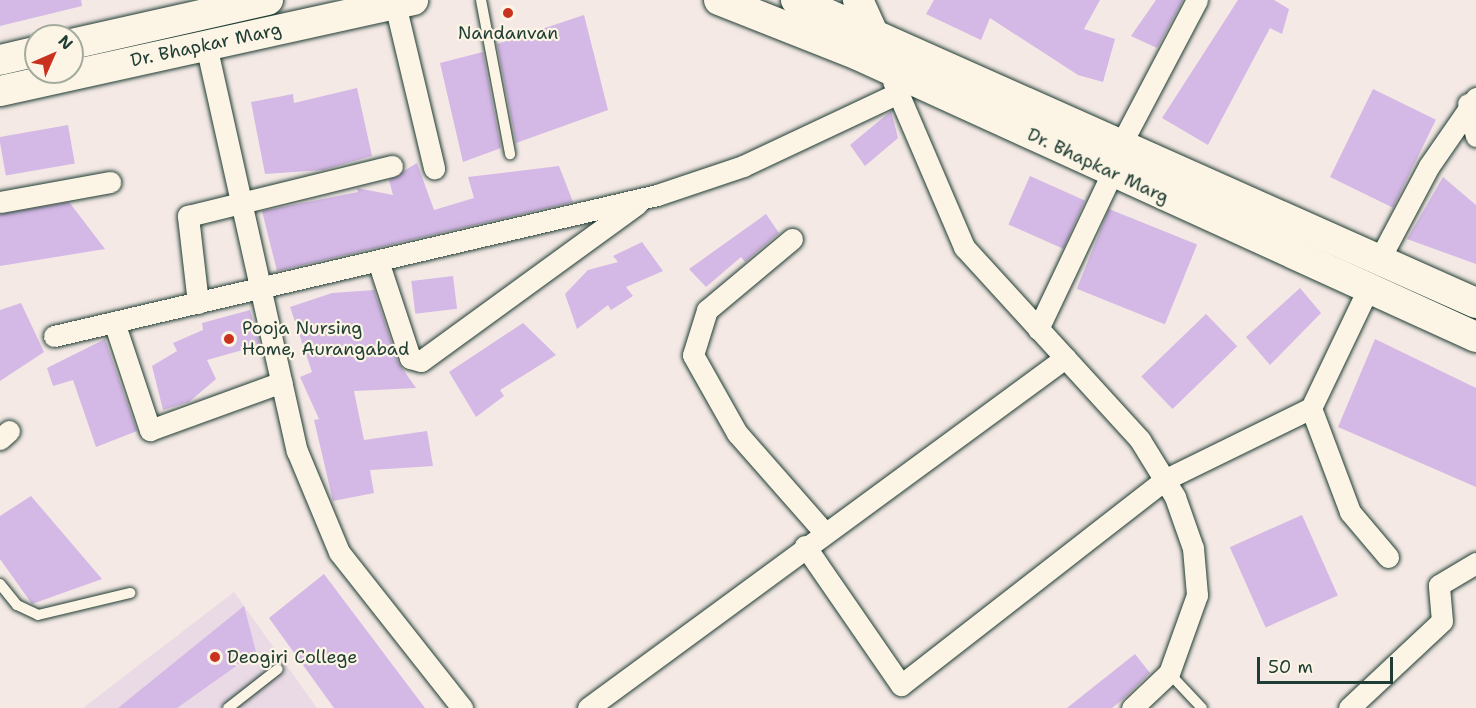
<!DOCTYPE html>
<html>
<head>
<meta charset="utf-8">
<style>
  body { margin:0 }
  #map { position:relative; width:1476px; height:708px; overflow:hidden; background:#f4e9e5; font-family:"Shantell Sans",sans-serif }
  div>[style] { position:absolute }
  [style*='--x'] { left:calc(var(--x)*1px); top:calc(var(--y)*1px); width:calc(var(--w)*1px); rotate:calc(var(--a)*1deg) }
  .built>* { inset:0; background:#eadae5 }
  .building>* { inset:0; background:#d4b8e5; transform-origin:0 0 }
  .roads { filter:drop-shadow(0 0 2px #1f3d34) drop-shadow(0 0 2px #1f3d34) }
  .service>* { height:10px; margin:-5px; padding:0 5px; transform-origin:5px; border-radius:5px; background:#fcf5e5 }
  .minor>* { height:21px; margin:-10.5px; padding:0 10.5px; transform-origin:10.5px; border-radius:10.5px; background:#fcf5e5 }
  .secondary>* { height:30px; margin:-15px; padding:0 15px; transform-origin:15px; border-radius:15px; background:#fcf5e5 }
  .dots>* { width:16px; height:16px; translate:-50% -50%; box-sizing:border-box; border:3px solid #fcf5e5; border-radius:50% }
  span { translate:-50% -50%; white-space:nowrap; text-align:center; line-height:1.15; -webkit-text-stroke:4.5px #fcf5e5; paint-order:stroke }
  .poi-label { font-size:18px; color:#1f3d34 }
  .left { translate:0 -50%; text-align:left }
  .street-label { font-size:18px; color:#1f3d34 }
  .north { position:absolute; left:24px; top:24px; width:60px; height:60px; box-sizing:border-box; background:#fcf5e5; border:2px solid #a4ab9e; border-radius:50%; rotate:45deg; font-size:16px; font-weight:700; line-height:24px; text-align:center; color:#1f3d34 }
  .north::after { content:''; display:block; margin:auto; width:21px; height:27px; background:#c8321e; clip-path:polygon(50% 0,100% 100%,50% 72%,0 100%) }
  .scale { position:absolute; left:1257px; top:657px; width:136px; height:27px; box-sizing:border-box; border:3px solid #1f3d34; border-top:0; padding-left:8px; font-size:18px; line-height:21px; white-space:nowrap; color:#1f3d34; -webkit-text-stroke:4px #fcf5e5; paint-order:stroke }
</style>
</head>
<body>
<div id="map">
  <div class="built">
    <div style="clip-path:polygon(234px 592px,317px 708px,83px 708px)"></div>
  </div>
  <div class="building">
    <div style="clip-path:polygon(0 0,81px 0,82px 6px,0 26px)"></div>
    <div style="clip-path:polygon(934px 0,1100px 0,1084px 29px,1115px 39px,1103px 82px,1078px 75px,990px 18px,981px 40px,926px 14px)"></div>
    <div style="clip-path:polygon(1156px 0,1183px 0,1157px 48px,1131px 36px)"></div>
    <div style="clip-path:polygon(1238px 0,1274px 0,1289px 9px,1282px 34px,1270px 28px,1208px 145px,1162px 118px)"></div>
    <div style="clip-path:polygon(584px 15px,608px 110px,516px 143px,497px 44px)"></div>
    <div style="clip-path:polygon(483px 52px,501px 148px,463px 162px,440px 63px)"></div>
    <div style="clip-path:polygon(357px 88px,372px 156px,323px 170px,265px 174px,251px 102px,293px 94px,294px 103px)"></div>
    <div style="left:1373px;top:89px;width:70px;height:98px;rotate:26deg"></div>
    <div style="clip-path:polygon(891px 111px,898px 138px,865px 166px,850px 145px)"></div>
    <div style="left:68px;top:125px;width:39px;height:70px;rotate:80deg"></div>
    <div style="clip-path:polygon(417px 163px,434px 210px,474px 198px,468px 177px,559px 166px,573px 202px,277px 271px,262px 211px,358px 192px,357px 188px,393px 195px,389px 180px)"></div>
    <div style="left:1030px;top:176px;width:60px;height:53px;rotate:24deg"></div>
    <div style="clip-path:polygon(1443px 177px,1476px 205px,1476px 264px,1407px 239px)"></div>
    <div style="clip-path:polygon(69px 202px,105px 249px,0 266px,0 214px)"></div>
    <div style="left:1109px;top:209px;width:95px;height:86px;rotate:22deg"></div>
    <div style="clip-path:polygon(766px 214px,779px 233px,745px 262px,741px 257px,706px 287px,689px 269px)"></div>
    <div style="clip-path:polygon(642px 242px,663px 271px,626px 287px,633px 296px,611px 310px,608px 305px,577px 329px,565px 294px,588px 270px,618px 262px,613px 256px)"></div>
    <div style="left:453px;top:276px;width:33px;height:42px;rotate:83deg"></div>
    <div style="clip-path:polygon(1300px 288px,1321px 313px,1270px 365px,1246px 337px)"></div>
    <div style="clip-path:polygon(374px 290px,398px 362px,416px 388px,354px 391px,364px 440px,427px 431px,433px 466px,370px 470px,374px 493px,333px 501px,314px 420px,319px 419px,300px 377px,312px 372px,290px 307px,332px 293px)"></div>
    <div style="clip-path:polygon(21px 303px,44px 352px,0 381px,0 310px)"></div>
    <div style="clip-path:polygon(250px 310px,260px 345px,207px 360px,216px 379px,189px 402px,163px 410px,152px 366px,177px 351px,173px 343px,203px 330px,202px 323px)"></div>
    <div style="left:1206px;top:314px;width:45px;height:90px;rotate:46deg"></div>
    <div style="clip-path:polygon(523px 323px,556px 355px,500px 390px,504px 396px,476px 417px,449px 372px)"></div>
    <div style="clip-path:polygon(105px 339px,137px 431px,96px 447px,73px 380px,53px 386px,47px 368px)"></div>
    <div style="clip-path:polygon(1375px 339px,1476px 388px,1476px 487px,1338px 427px)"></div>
    <div style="clip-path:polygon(31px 496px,102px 579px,32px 604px,0 559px,0 516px)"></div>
    <div style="left:1302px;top:515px;width:88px;height:79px;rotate:66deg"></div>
    <div style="clip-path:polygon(324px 574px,425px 708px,334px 708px,269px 618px)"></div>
    <div style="clip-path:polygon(244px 606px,256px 652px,177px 708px,118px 708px)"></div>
    <div style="clip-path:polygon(1135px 654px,1150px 673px,1122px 700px,1112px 708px,1067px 708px)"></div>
  </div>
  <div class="roads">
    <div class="service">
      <div style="--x:481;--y:0;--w:157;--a:79.3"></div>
      <div style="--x:0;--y:584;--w:27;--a:51"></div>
      <div style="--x:17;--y:605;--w:23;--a:25"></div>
      <div style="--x:38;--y:615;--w:95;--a:-13.4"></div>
      <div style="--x:1169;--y:673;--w:48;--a:46.7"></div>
      <div style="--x:228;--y:708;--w:63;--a:-38"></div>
    </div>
    <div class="minor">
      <div style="--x:395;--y:4;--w:169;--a:76.6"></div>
      <div style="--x:206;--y:45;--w:416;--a:77.4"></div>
      <div style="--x:297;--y:451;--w:109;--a:67.4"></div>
      <div style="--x:339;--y:552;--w:199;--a:51.7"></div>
      <div style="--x:893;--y:81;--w:181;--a:66.8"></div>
      <div style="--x:964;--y:247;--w:261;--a:47.6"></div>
      <div style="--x:1140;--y:440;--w:67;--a:58.4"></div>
      <div style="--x:1175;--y:497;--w:54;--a:70.6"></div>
      <div style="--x:1193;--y:548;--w:47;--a:85.1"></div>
      <div style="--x:1197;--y:595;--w:83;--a:109.7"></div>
      <div style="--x:1169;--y:673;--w:51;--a:136.6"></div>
      <div style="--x:1468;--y:104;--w:33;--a:76"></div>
      <div style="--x:1121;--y:144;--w:163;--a:-62.2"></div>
      <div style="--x:0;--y:202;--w:112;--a:-10.3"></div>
      <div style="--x:792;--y:239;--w:111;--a:140.1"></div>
      <div style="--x:707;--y:310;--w:47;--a:107.3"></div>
      <div style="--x:693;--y:355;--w:90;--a:60.6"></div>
      <div style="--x:737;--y:433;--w:132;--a:48.7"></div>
      <div style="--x:1379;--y:260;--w:106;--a:-62"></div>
      <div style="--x:1429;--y:166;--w:83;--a:-55.3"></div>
      <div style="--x:378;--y:261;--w:102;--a:71.7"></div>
      <div style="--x:410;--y:358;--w:11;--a:15"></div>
      <div style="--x:421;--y:361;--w:267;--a:-36"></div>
      <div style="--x:198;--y:303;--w:88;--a:-96.6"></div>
      <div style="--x:188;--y:216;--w:210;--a:-13.8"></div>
      <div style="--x:114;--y:322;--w:114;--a:71.6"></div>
      <div style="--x:150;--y:430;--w:140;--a:-20"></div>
      <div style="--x:1038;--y:329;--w:173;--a:-64.6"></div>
      <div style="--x:54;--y:336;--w:619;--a:-13.16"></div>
      <div style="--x:657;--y:195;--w:91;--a:-18.6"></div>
      <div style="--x:743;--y:166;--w:171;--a:-25.2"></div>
      <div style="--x:1311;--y:408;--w:111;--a:69.4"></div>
      <div style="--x:1350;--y:512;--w:59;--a:49.8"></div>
      <div style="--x:0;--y:439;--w:12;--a:-42"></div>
      <div style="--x:805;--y:546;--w:169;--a:55.4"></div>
      <div style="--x:901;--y:685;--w:333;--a:-37.9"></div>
      <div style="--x:1164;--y:480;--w:164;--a:-26.1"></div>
      <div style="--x:1311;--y:408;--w:132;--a:-64.4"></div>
      <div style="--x:588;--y:708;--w:592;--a:-36.27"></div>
      <div style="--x:1349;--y:708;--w:127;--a:-43.1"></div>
      <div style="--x:1442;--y:621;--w:36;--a:-95"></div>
      <div style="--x:1439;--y:585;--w:43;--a:-30.7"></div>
    </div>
    <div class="secondary">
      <div style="--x:719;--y:0;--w:149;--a:21.6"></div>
      <div style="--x:858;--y:55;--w:679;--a:24.53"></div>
      <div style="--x:796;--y:0;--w:744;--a:24.02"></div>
      <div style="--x:858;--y:0;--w:48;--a:65.6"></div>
      <div style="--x:72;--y:44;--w:201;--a:-12.7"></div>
      <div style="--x:0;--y:60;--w:37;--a:-13"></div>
      <div style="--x:0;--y:91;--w:423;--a:-12.4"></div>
    </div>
  </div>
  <div class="dots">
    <div style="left:508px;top:13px;background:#c8321e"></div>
    <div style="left:229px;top:339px;background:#c8321e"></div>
    <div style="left:215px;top:657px;background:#c8321e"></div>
  </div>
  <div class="poi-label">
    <span style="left:508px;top:33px">Nandanvan</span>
    <span class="left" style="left:242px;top:339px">Pooja Nursing<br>Home, Aurangabad</span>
    <span class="left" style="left:227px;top:657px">Deogiri College</span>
  </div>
  <div class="street-label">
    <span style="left:206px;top:45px;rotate:-12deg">Dr. Bhapkar Marg</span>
    <span style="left:1098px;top:166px;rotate:25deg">Dr. Bhapkar Marg</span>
  </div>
  <div class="north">N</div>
  <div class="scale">50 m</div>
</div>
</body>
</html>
